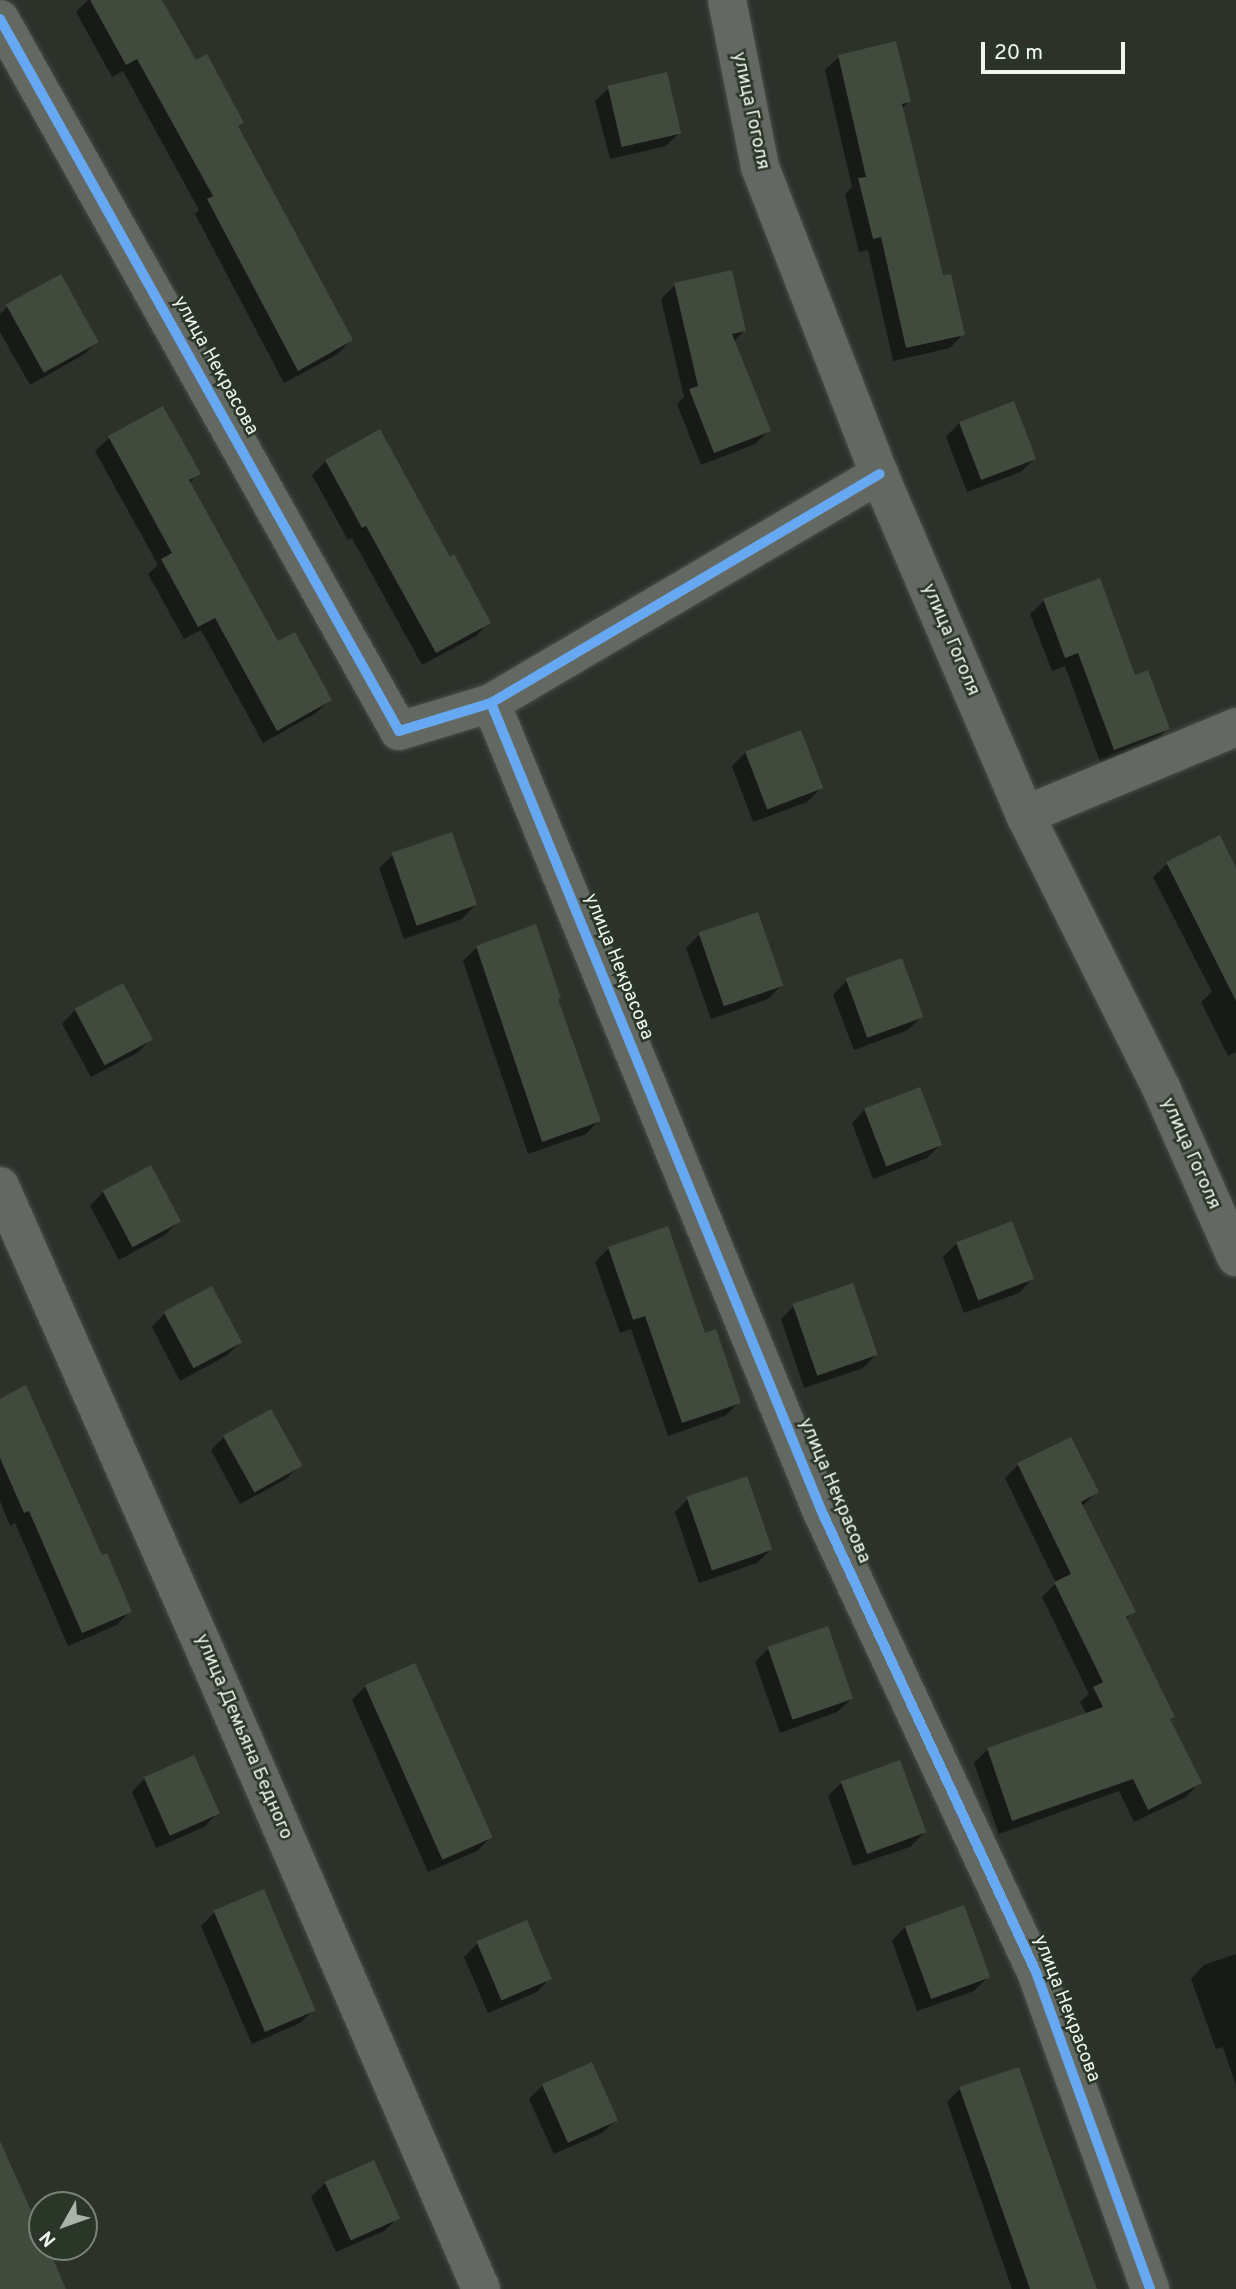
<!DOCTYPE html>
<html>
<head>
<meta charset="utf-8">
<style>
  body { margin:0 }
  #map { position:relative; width:1236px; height:2289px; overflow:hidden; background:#2c322a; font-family:Overpass,sans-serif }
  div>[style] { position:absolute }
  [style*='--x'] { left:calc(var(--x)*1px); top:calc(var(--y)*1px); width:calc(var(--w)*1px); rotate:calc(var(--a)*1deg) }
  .shadow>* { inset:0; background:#0007 }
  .building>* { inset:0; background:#404a3d; transform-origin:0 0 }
  .roads { filter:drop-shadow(0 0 2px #494e47) drop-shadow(0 0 2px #494e47) }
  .minor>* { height:38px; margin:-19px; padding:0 19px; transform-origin:19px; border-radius:19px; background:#636862 }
  .tertiary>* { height:38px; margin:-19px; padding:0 19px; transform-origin:19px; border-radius:19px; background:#636862 }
  .cycleway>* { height:10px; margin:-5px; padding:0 5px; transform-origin:5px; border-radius:5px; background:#66a8f1 }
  span { translate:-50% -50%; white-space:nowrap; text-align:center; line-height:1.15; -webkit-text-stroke:5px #2a3627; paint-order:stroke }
  .street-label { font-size:19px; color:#eff7ed }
  .north { position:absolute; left:28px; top:2191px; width:70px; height:70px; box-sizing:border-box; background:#2a3627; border:2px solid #798376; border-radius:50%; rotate:230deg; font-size:19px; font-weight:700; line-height:28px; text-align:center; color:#eff7ed }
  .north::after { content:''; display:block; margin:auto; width:24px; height:32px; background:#abb2a9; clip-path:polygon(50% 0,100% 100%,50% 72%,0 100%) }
  .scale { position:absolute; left:981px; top:42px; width:144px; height:32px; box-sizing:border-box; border:4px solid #eff7ed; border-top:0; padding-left:9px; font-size:21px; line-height:24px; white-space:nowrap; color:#eff7ed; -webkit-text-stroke:5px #2a3627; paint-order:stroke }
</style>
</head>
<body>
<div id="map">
  <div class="shadow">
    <div style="clip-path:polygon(88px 0,160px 0,196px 63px,242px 122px,237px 127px,351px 340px,338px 354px,284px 383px,195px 214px,199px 210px,123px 71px,112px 77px,76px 12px)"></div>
    <div style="clip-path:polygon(839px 57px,909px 102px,901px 109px,942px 277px,963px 334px,950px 348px,893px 361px,868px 250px,859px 252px,845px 194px,852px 187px,825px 70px)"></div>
    <div style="clip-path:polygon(609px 88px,679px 133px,666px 146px,610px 159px,595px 101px)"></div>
    <div style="clip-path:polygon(675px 285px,744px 331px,733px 342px,769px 430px,755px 444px,701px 465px,677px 404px,684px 397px,661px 299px)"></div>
    <div style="clip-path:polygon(7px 307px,97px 342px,83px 355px,30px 385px,0 332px,0 314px)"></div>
    <div style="clip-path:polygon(162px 408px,198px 474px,189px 483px,277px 644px,330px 700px,316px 713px,263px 743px,201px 630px,184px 639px,148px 574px,158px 565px,95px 451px,109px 438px)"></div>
    <div style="clip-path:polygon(959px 423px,1034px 459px,1021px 472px,967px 492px,946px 437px)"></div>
    <div style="clip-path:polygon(326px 461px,449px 559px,489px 622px,476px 636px,422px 665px,352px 538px,348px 540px,312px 475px)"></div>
    <div style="clip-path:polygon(1044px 601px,1134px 677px,1168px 728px,1155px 742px,1100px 762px,1065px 666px,1052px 671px,1030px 614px)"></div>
    <div style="clip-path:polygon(800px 732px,821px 788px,807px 802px,753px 822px,732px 766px,746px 752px)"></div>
    <div style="clip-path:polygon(393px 855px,475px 905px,462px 919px,404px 939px,379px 868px)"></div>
    <div style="clip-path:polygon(1167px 864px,1236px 872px,1236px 1052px,1228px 1056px,1201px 1002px,1212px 992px,1153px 877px)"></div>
    <div style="clip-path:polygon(700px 934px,782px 985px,768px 999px,711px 1019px,686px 948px)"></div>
    <div style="clip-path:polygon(477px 947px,556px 1000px,599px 1120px,586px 1134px,528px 1154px,463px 961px)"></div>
    <div style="clip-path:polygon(846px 981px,922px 1016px,908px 1030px,854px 1050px,833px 995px)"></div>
    <div style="clip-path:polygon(75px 1010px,151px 1039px,137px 1053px,91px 1077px,62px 1024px)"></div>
    <div style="clip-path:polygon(865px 1109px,940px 1145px,927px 1158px,873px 1179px,852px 1123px)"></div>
    <div style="clip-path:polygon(103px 1192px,179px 1221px,165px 1235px,119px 1260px,90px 1206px)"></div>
    <div style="clip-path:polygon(957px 1243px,1032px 1279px,1019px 1293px,964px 1313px,943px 1257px)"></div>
    <div style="clip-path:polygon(609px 1248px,703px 1335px,739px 1402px,725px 1416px,668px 1436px,631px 1329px,620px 1333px,595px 1262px)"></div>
    <div style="clip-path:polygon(794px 1306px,876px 1355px,863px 1368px,804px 1388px,781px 1319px)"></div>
    <div style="clip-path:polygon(165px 1313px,240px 1343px,226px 1356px,180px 1381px,152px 1327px)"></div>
    <div style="clip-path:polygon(0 1401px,101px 1557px,130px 1611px,117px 1625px,68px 1646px,15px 1523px,10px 1526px,0 1501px)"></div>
    <div style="clip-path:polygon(224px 1437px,300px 1465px,286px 1479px,240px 1504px,211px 1450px)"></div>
    <div style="clip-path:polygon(1018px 1465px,1097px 1492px,1081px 1507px,1134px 1611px,1125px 1620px,1199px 1783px,1186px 1797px,1134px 1822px,1119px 1791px,999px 1834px,974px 1763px,988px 1749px,1087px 1715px,1080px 1702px,1089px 1694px,1042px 1597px,1056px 1583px,1005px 1478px)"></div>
    <div style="clip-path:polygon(688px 1499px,771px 1549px,757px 1563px,699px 1583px,675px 1512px)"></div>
    <div style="clip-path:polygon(769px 1648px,851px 1699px,837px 1712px,780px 1733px,755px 1662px)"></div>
    <div style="clip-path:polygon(366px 1686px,490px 1838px,477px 1851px,428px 1872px,352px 1700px)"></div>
    <div style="clip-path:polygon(899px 1762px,924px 1833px,910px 1847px,853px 1866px,828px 1796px,841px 1783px)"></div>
    <div style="clip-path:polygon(145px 1778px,218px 1813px,204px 1827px,156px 1848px,132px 1792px)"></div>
    <div style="clip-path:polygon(215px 1912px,314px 2009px,300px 2023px,252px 2044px,201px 1926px)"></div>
    <div style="clip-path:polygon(905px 1927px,988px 1977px,974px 1991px,917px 2011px,892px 1941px)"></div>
    <div style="clip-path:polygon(478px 1943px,550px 1978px,537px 1992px,488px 2013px,464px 1957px)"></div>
    <div style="clip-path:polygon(1236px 1954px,1236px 2085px,1223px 2047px,1216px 2049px,1191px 1979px,1204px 1965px)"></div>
    <div style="clip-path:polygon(543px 2085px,616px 2120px,602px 2133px,554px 2154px,529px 2099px)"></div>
    <div style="clip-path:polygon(960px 2089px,1095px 2289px,1012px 2289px,947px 2102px)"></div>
    <div style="clip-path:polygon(373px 2162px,398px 2218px,384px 2231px,336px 2252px,311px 2197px,325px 2183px)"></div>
  </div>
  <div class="building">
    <div style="clip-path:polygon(90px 0,162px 0,196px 60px,207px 54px,244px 123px,238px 126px,353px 340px,298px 371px,207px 199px,213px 196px,137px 59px,126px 65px)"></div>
    <div style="clip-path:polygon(896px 41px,911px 102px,902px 104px,943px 275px,951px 274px,965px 335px,906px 348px,881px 237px,873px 239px,858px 178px,866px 177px,838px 55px)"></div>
    <div style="left:667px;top:72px;width:63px;height:61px;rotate:77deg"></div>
    <div style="clip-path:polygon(732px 270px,746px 331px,732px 334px,771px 431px,714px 453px,689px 389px,698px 386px,674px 283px)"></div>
    <div style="left:61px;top:274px;width:78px;height:63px;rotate:61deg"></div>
    <div style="left:1014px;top:401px;width:62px;height:59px;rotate:69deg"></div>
    <div style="clip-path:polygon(163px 406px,201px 474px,189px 480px,278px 641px,295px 632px,332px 700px,277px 731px,215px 618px,198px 627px,161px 559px,172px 553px,108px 436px)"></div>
    <div style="clip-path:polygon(380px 429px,450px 557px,454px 554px,491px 623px,436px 653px,366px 526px,362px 528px,325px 460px)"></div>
    <div style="clip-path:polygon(1100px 578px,1135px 675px,1148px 670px,1170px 729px,1114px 750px,1078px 653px,1065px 658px,1043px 599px)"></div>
    <div style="left:801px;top:730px;width:62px;height:60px;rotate:69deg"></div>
    <div style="left:452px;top:832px;width:77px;height:64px;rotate:71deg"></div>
    <div style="clip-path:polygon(1220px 835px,1236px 868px,1236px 1001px,1166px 862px)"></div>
    <div style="left:758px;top:912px;width:78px;height:63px;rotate:71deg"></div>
    <div style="clip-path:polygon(536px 924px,561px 998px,558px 999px,601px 1121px,542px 1142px,476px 946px)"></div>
    <div style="left:902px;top:958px;width:63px;height:60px;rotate:70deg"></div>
    <div style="left:123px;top:983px;width:64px;height:55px;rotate:62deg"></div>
    <div style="left:920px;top:1087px;width:62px;height:60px;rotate:69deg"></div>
    <div style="left:151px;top:1165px;width:64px;height:55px;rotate:62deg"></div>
    <div style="left:1012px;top:1221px;width:62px;height:60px;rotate:69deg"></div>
    <div style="clip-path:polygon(668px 1226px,705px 1333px,716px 1329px,741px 1403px,682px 1423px,645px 1316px,633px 1320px,608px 1247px)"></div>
    <div style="left:853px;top:1283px;width:76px;height:64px;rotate:71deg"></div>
    <div style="left:212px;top:1286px;width:64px;height:55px;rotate:62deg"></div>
    <div style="clip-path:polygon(26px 1385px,102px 1555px,107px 1553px,132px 1612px,82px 1633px,29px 1511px,24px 1513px,0 1458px,0 1399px)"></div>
    <div style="left:271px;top:1409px;width:65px;height:55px;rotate:61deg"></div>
    <div style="clip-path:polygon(1071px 1437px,1099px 1492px,1081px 1502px,1136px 1612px,1126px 1617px,1175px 1717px,1170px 1719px,1202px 1783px,1148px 1810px,1133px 1779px,1012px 1821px,987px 1748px,1103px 1707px,1093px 1687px,1103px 1682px,1054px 1582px,1071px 1574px,1017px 1463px)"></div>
    <div style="left:747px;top:1476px;width:78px;height:64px;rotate:71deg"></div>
    <div style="left:828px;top:1626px;width:77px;height:64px;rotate:71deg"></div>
    <div style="left:415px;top:1663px;width:191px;height:55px;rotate:66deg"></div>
    <div style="left:194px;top:1755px;width:64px;height:55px;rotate:66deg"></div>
    <div style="left:900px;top:1760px;width:77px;height:63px;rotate:70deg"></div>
    <div style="left:264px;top:1889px;width:132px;height:55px;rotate:67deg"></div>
    <div style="left:964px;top:1905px;width:77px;height:63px;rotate:70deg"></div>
    <div style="left:527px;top:1920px;width:64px;height:55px;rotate:67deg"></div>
    <div style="left:592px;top:2062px;width:64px;height:55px;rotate:66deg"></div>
    <div style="clip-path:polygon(1019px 2067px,1061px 2188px,1097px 2289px,1030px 2289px,979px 2144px,959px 2087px)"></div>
    <div style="clip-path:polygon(0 2141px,42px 2235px,42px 2247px,48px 2247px,66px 2289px,0 2289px)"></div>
    <div style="left:374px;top:2160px;width:64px;height:54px;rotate:66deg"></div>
  </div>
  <div class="roads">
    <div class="minor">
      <div style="--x:0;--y:19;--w:816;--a:60.73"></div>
      <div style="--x:399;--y:731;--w:96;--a:-16.9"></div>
      <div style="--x:491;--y:703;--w:451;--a:-30.5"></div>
      <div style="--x:491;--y:703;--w:874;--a:67.75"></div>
      <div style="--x:822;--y:1512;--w:507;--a:65.05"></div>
      <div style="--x:1036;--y:1972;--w:337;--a:70.2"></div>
      <div style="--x:1025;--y:815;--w:229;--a:-22.6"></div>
      <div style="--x:0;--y:1186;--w:520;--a:66.19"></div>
      <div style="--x:210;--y:1662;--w:683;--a:66.63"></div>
    </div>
    <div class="tertiary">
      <div style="--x:727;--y:0;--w:170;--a:78.8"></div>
      <div style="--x:760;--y:167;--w:329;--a:68.8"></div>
      <div style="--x:879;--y:474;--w:371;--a:66.8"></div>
      <div style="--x:1025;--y:815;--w:307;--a:63.5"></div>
      <div style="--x:1162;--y:1090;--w:183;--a:66.1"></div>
    </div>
  </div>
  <div class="cycleway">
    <div style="--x:0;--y:19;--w:816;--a:60.73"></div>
    <div style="--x:399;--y:731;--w:96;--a:-16.9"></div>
    <div style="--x:491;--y:703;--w:451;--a:-30.5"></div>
    <div style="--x:491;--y:703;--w:874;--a:67.75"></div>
    <div style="--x:822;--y:1512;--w:507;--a:65.05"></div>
    <div style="--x:1036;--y:1972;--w:337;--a:70.2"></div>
  </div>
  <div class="street-label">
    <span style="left:750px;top:111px;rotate:78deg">улица Гоголя</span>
    <span style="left:215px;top:366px;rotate:61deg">улица Некрасова</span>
    <span style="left:950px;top:640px;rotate:67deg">улица Гоголя</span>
    <span style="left:618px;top:967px;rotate:68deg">улица Некрасова</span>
    <span style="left:1190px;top:1154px;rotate:66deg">улица Гоголя</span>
    <span style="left:834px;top:1491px;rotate:67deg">улица Некрасова</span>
    <span style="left:243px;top:1737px;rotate:67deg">улица Демьяна Бедного</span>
    <span style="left:1066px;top:2009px;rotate:69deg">улица Некрасова</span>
  </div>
  <div class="north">N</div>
  <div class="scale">20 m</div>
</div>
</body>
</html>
